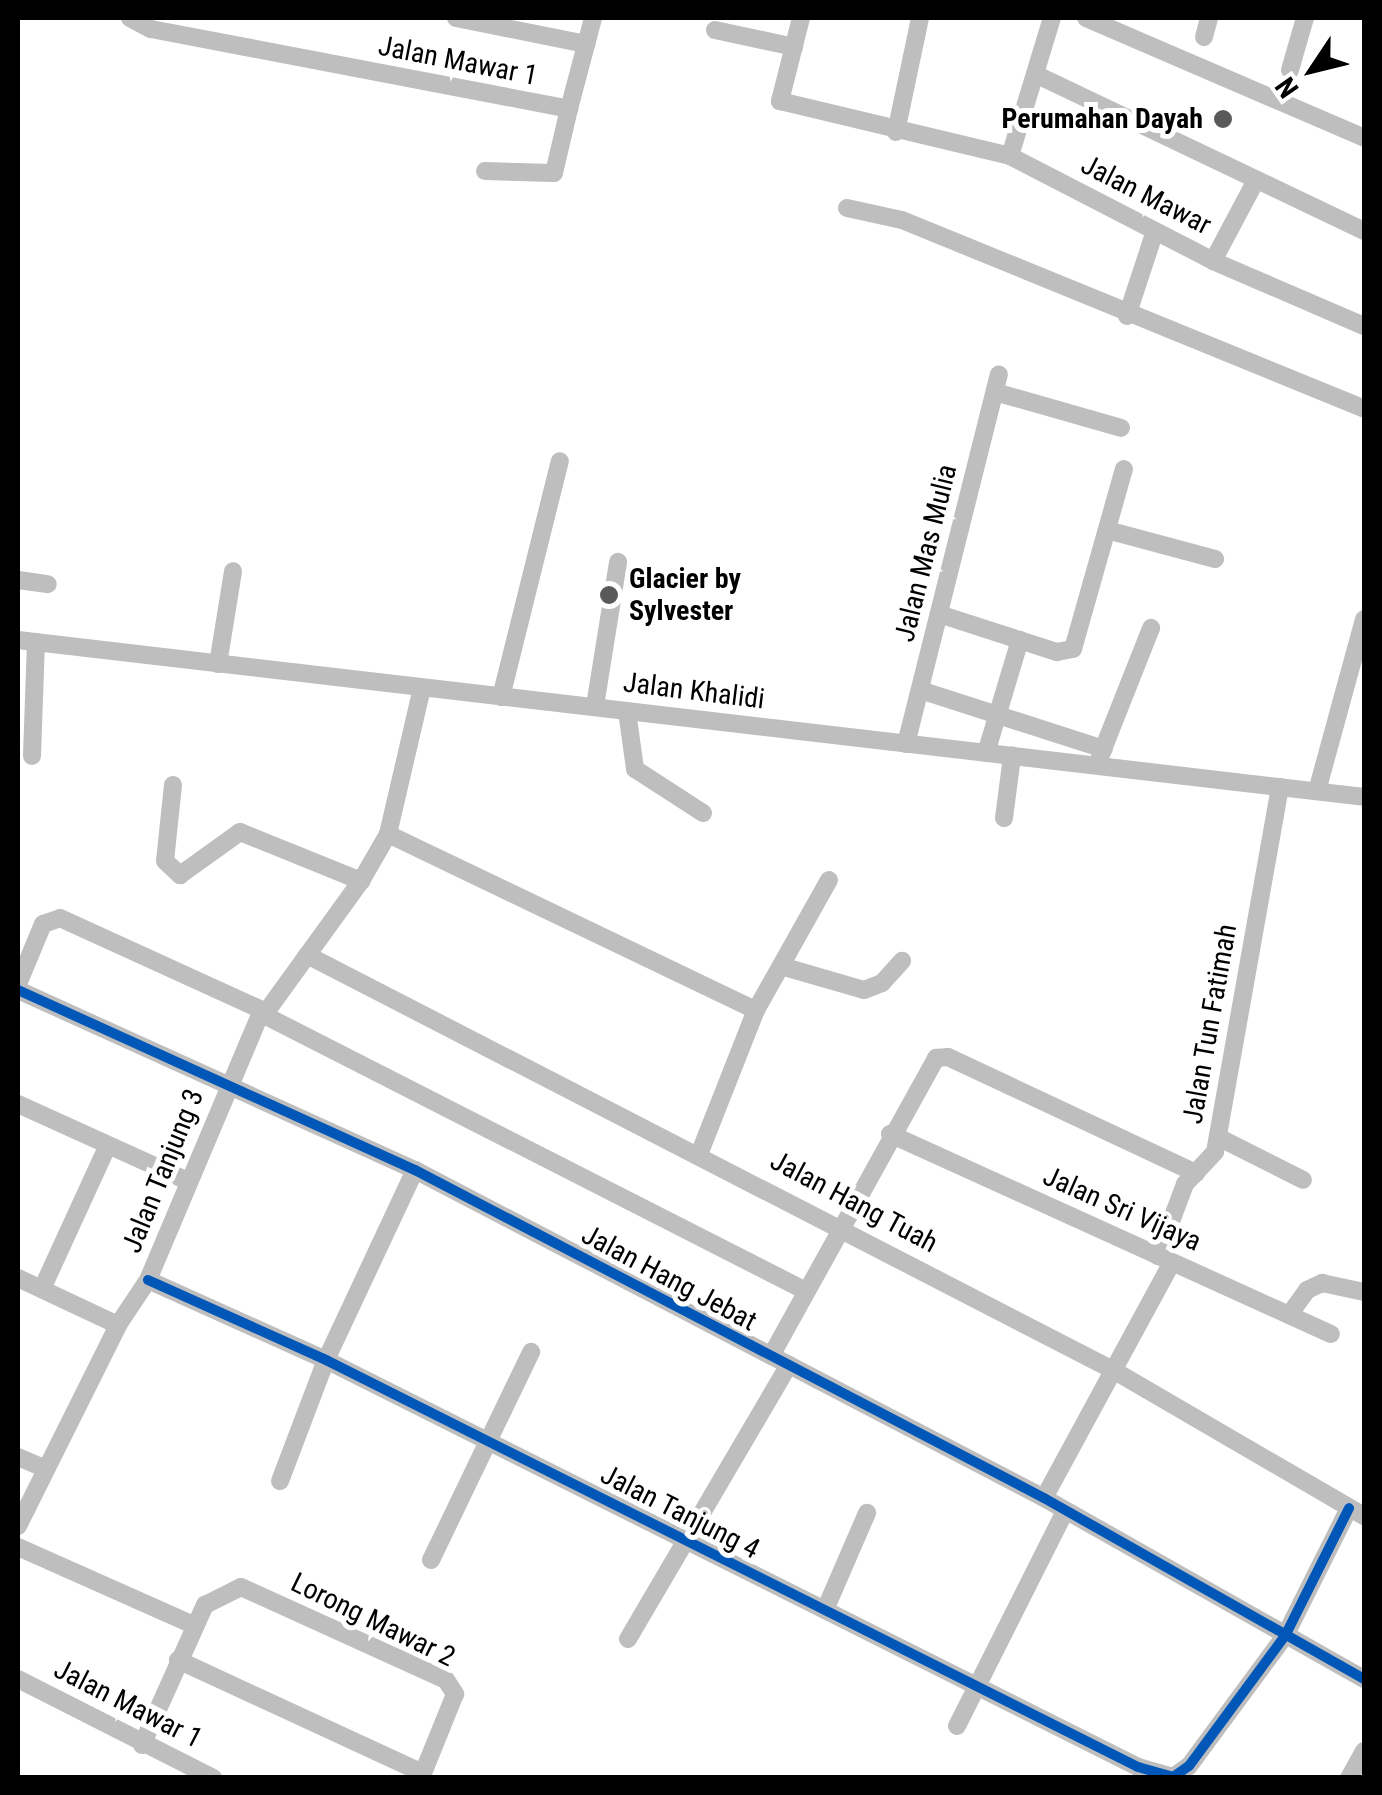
<!DOCTYPE html>
<html>
<head>
<meta charset="utf-8">
<style>
  body { margin:0 }
  #map { position:relative; width:1382px; height:1795px; overflow:hidden; background:#fff; font-family:"Roboto Condensed",sans-serif }
  div>[style] { position:absolute }
  [style*='--x'] { left:calc(var(--x)*1px); top:calc(var(--y)*1px); width:calc(var(--w)*1px); rotate:calc(var(--a)*1deg) }
  .minor>* { height:18px; margin:-9px; padding:0 9px; transform-origin:9px; border-radius:9px; background:#bebebe }
  .cycleway>* { height:10px; margin:-5px; padding:0 5px; transform-origin:5px; border-radius:5px; background:#0057b8 }
  .dots>* { width:28px; height:28px; translate:-50% -50%; box-sizing:border-box; border:5px solid #fff; border-radius:50% }
  span { translate:-50% -50%; white-space:nowrap; text-align:center; line-height:1.15; -webkit-text-stroke:10px #fff; paint-order:stroke }
  .street-label { font-size:28px; color:#000 }
  .poi-label { font-size:28px; color:#000; font-weight:700 }
  .right { translate:-100% -50%; text-align:right }
  .left { translate:0 -50%; text-align:left }
  .frame { position:absolute; inset:0; border:20px solid #000; pointer-events:none }
  .north { position:absolute; left:1262px; top:20px; width:100px; height:100px; -webkit-text-stroke:8px #fff; paint-order:stroke; rotate:235deg; font-size:28px; font-weight:700; line-height:40px; text-align:center; color:#000 }
  .north::after { content:''; display:block; margin:auto; width:35px; height:45px; background:#000; clip-path:polygon(50% 0,100% 100%,50% 72%,0 100%) }
</style>
</head>
<body>
<div id="map">
  <div class="minor">
    <div style="--x:130;--y:18;--w:24;--a:28"></div>
    <div style="--x:151;--y:29;--w:426;--a:10.8"></div>
    <div style="--x:569;--y:109;--w:94;--a:-75.2"></div>
    <div style="--x:456;--y:18;--w:133;--a:11.3"></div>
    <div style="--x:801;--y:18;--w:86;--a:104.2"></div>
    <div style="--x:780;--y:101;--w:236;--a:13.4"></div>
    <div style="--x:1010;--y:156;--w:229;--a:27.3"></div>
    <div style="--x:1213;--y:261;--w:164;--a:23.3"></div>
    <div style="--x:1086;--y:18;--w:303;--a:23.3"></div>
    <div style="--x:715;--y:30;--w:81;--a:12.1"></div>
    <div style="--x:1204;--y:37;--w:20;--a:-75"></div>
    <div style="--x:1290;--y:70;--w:54;--a:-73.9"></div>
    <div style="--x:1035;--y:74;--w:365;--a:25.5"></div>
    <div style="--x:896;--y:132;--w:116;--a:-78.1"></div>
    <div style="--x:1010;--y:156;--w:144;--a:-73.1"></div>
    <div style="--x:485;--y:171;--w:69;--a:1.7"></div>
    <div style="--x:554;--y:173;--w:66;--a:-76.8"></div>
    <div style="--x:847;--y:208;--w:56;--a:12.3"></div>
    <div style="--x:902;--y:220;--w:499;--a:22.2"></div>
    <div style="--x:1213;--y:261;--w:92;--a:-62"></div>
    <div style="--x:1127;--y:316;--w:89;--a:-71.8"></div>
    <div style="--x:995;--y:392;--w:131;--a:15.9"></div>
    <div style="--x:1107;--y:530;--w:112;--a:15"></div>
    <div style="--x:18;--y:580;--w:30;--a:8"></div>
    <div style="--x:939;--y:614;--w:124;--a:17.9"></div>
    <div style="--x:1057;--y:652;--w:16;--a:-11"></div>
    <div style="--x:1073;--y:649;--w:187;--a:-74.2"></div>
    <div style="--x:18;--y:640;--w:1355;--a:6.65"></div>
    <div style="--x:218;--y:664;--w:94;--a:-80.8"></div>
    <div style="--x:920;--y:690;--w:193;--a:17.8"></div>
    <div style="--x:501;--y:697;--w:243;--a:-76"></div>
    <div style="--x:595;--y:706;--w:146;--a:-80.9"></div>
    <div style="--x:627;--y:711;--w:59;--a:82.1"></div>
    <div style="--x:635;--y:769;--w:81;--a:32.9"></div>
    <div style="--x:906;--y:744;--w:381;--a:-75.9"></div>
    <div style="--x:986;--y:753;--w:118;--a:-73.3"></div>
    <div style="--x:32;--y:756;--w:114;--a:-88"></div>
    <div style="--x:1100;--y:757;--w:139;--a:-68.4"></div>
    <div style="--x:173;--y:785;--w:76;--a:96"></div>
    <div style="--x:165;--y:861;--w:21;--a:43"></div>
    <div style="--x:180;--y:875;--w:74;--a:-35.6"></div>
    <div style="--x:240;--y:832;--w:131;--a:22"></div>
    <div style="--x:1317;--y:791;--w:178;--a:-74.7"></div>
    <div style="--x:1004;--y:818;--w:63;--a:-82.6"></div>
    <div style="--x:388;--y:834;--w:408;--a:25.6"></div>
    <div style="--x:307;--y:955;--w:907;--a:27.24"></div>
    <div style="--x:1113;--y:1370;--w:290;--a:30.2"></div>
    <div style="--x:781;--y:966;--w:86;--a:16.1"></div>
    <div style="--x:864;--y:990;--w:19;--a:-21"></div>
    <div style="--x:882;--y:983;--w:30;--a:-48"></div>
    <div style="--x:18;--y:984;--w:65;--a:-67.4"></div>
    <div style="--x:43;--y:924;--w:18;--a:-19"></div>
    <div style="--x:60;--y:918;--w:222;--a:24.5"></div>
    <div style="--x:18;--y:990;--w:436;--a:24.4"></div>
    <div style="--x:415;--y:1170;--w:709;--a:27.54"></div>
    <div style="--x:1044;--y:1498;--w:368;--a:29.5"></div>
    <div style="--x:264;--y:1015;--w:608;--a:26.99"></div>
    <div style="--x:18;--y:1104;--w:187;--a:24.4"></div>
    <div style="--x:890;--y:1134;--w:484;--a:24.4"></div>
    <div style="--x:1218;--y:1137;--w:95;--a:26.8"></div>
    <div style="--x:700;--y:1152;--w:153;--a:-68.5"></div>
    <div style="--x:756;--y:1010;--w:149;--a:-60.7"></div>
    <div style="--x:1158;--y:1256;--w:77;--a:-69.4"></div>
    <div style="--x:1185;--y:1184;--w:44;--a:-46.8"></div>
    <div style="--x:1215;--y:1152;--w:371;--a:-79.9"></div>
    <div style="--x:18;--y:1278;--w:110;--a:25.2"></div>
    <div style="--x:148;--y:1280;--w:195;--a:24.2"></div>
    <div style="--x:326;--y:1360;--w:908;--a:26.62"></div>
    <div style="--x:1138;--y:1767;--w:36;--a:16"></div>
    <div style="--x:1173;--y:1777;--w:19;--a:-35"></div>
    <div style="--x:1189;--y:1766;--w:162;--a:-53.6"></div>
    <div style="--x:1285;--y:1636;--w:143;--a:-63.4"></div>
    <div style="--x:42;--y:1289;--w:156;--a:-65.4"></div>
    <div style="--x:1289;--y:1315;--w:31;--a:-54"></div>
    <div style="--x:1307;--y:1290;--w:17;--a:-25"></div>
    <div style="--x:1322;--y:1283;--w:43;--a:12.1"></div>
    <div style="--x:771;--y:1356;--w:341;--a:-61"></div>
    <div style="--x:936;--y:1058;--w:12;--a:-5"></div>
    <div style="--x:948;--y:1057;--w:274;--a:25.1"></div>
    <div style="--x:18;--y:1457;--w:28;--a:23"></div>
    <div style="--x:280;--y:1481;--w:129;--a:-69.2"></div>
    <div style="--x:326;--y:1360;--w:210;--a:-64.9"></div>
    <div style="--x:1044;--y:1498;--w:268;--a:-61.5"></div>
    <div style="--x:18;--y:1526;--w:225;--a:-63.5"></div>
    <div style="--x:118;--y:1325;--w:54;--a:-56.3"></div>
    <div style="--x:148;--y:1280;--w:293;--a:-67.1"></div>
    <div style="--x:262;--y:1010;--w:5;--a:68"></div>
    <div style="--x:264;--y:1015;--w:165;--a:-54.1"></div>
    <div style="--x:361;--y:881;--w:54;--a:-60.1"></div>
    <div style="--x:388;--y:834;--w:150;--a:-76.9"></div>
    <div style="--x:18;--y:1547;--w:192;--a:24"></div>
    <div style="--x:431;--y:1560;--w:231;--a:-64.3"></div>
    <div style="--x:825;--y:1610;--w:106;--a:-66.6"></div>
    <div style="--x:628;--y:1639;--w:318;--a:-59.6"></div>
    <div style="--x:178;--y:1660;--w:270;--a:24.8"></div>
    <div style="--x:18;--y:1679;--w:219;--a:26.9"></div>
    <div style="--x:957;--y:1726;--w:238;--a:-63.3"></div>
    <div style="--x:142;--y:1745;--w:154;--a:-65.8"></div>
    <div style="--x:205;--y:1605;--w:40;--a:-26.6"></div>
    <div style="--x:241;--y:1587;--w:225;--a:24.4"></div>
    <div style="--x:446;--y:1680;--w:17;--a:57"></div>
    <div style="--x:455;--y:1694;--w:91;--a:112"></div>
    <div style="--x:1349;--y:1778;--w:31;--a:-61"></div>
  </div>
  <div class="cycleway">
    <div style="--x:18;--y:990;--w:436;--a:24.4"></div>
    <div style="--x:415;--y:1170;--w:709;--a:27.54"></div>
    <div style="--x:1044;--y:1498;--w:368;--a:29.5"></div>
    <div style="--x:148;--y:1280;--w:195;--a:24.2"></div>
    <div style="--x:326;--y:1360;--w:908;--a:26.62"></div>
    <div style="--x:1138;--y:1767;--w:36;--a:16"></div>
    <div style="--x:1173;--y:1777;--w:19;--a:-35"></div>
    <div style="--x:1189;--y:1766;--w:162;--a:-53.6"></div>
    <div style="--x:1285;--y:1636;--w:143;--a:-63.4"></div>
  </div>
  <div class="dots">
    <div style="left:1223px;top:119px;background:#595959"></div>
    <div style="left:609px;top:595px;background:#595959"></div>
  </div>
  <div class="street-label">
    <span style="left:458px;top:61px;rotate:11deg">Jalan Mawar 1</span>
    <span style="left:1146px;top:195px;rotate:27deg">Jalan Mawar</span>
    <span style="left:926px;top:553px;rotate:-76deg">Jalan Mas Mulia</span>
    <span style="left:694px;top:691px;rotate:7deg">Jalan Khalidi</span>
    <span style="left:1210px;top:1024px;rotate:-80deg">Jalan Tun Fatimah</span>
    <span style="left:163px;top:1171px;rotate:-68deg">Jalan Tanjung 3</span>
    <span style="left:854px;top:1202px;rotate:28deg">Jalan Hang Tuah</span>
    <span style="left:1122px;top:1209px;rotate:24deg">Jalan Sri Vijaya</span>
    <span style="left:669px;top:1278px;rotate:28deg">Jalan Hang Jebat</span>
    <span style="left:680px;top:1512px;rotate:27deg">Jalan Tanjung 4</span>
    <span style="left:373px;top:1620px;rotate:26deg">Lorong Mawar 2</span>
    <span style="left:128px;top:1704px;rotate:27deg">Jalan Mawar 1</span>
  </div>
  <div class="poi-label">
    <span class="right" style="left:1203px;top:119px">Perumahan Dayah</span>
    <span class="left" style="left:629px;top:595px">Glacier by<br>Sylvester</span>
  </div>
  <div class="frame"></div>
  <div class="north">N</div>
</div>
</body>
</html>
